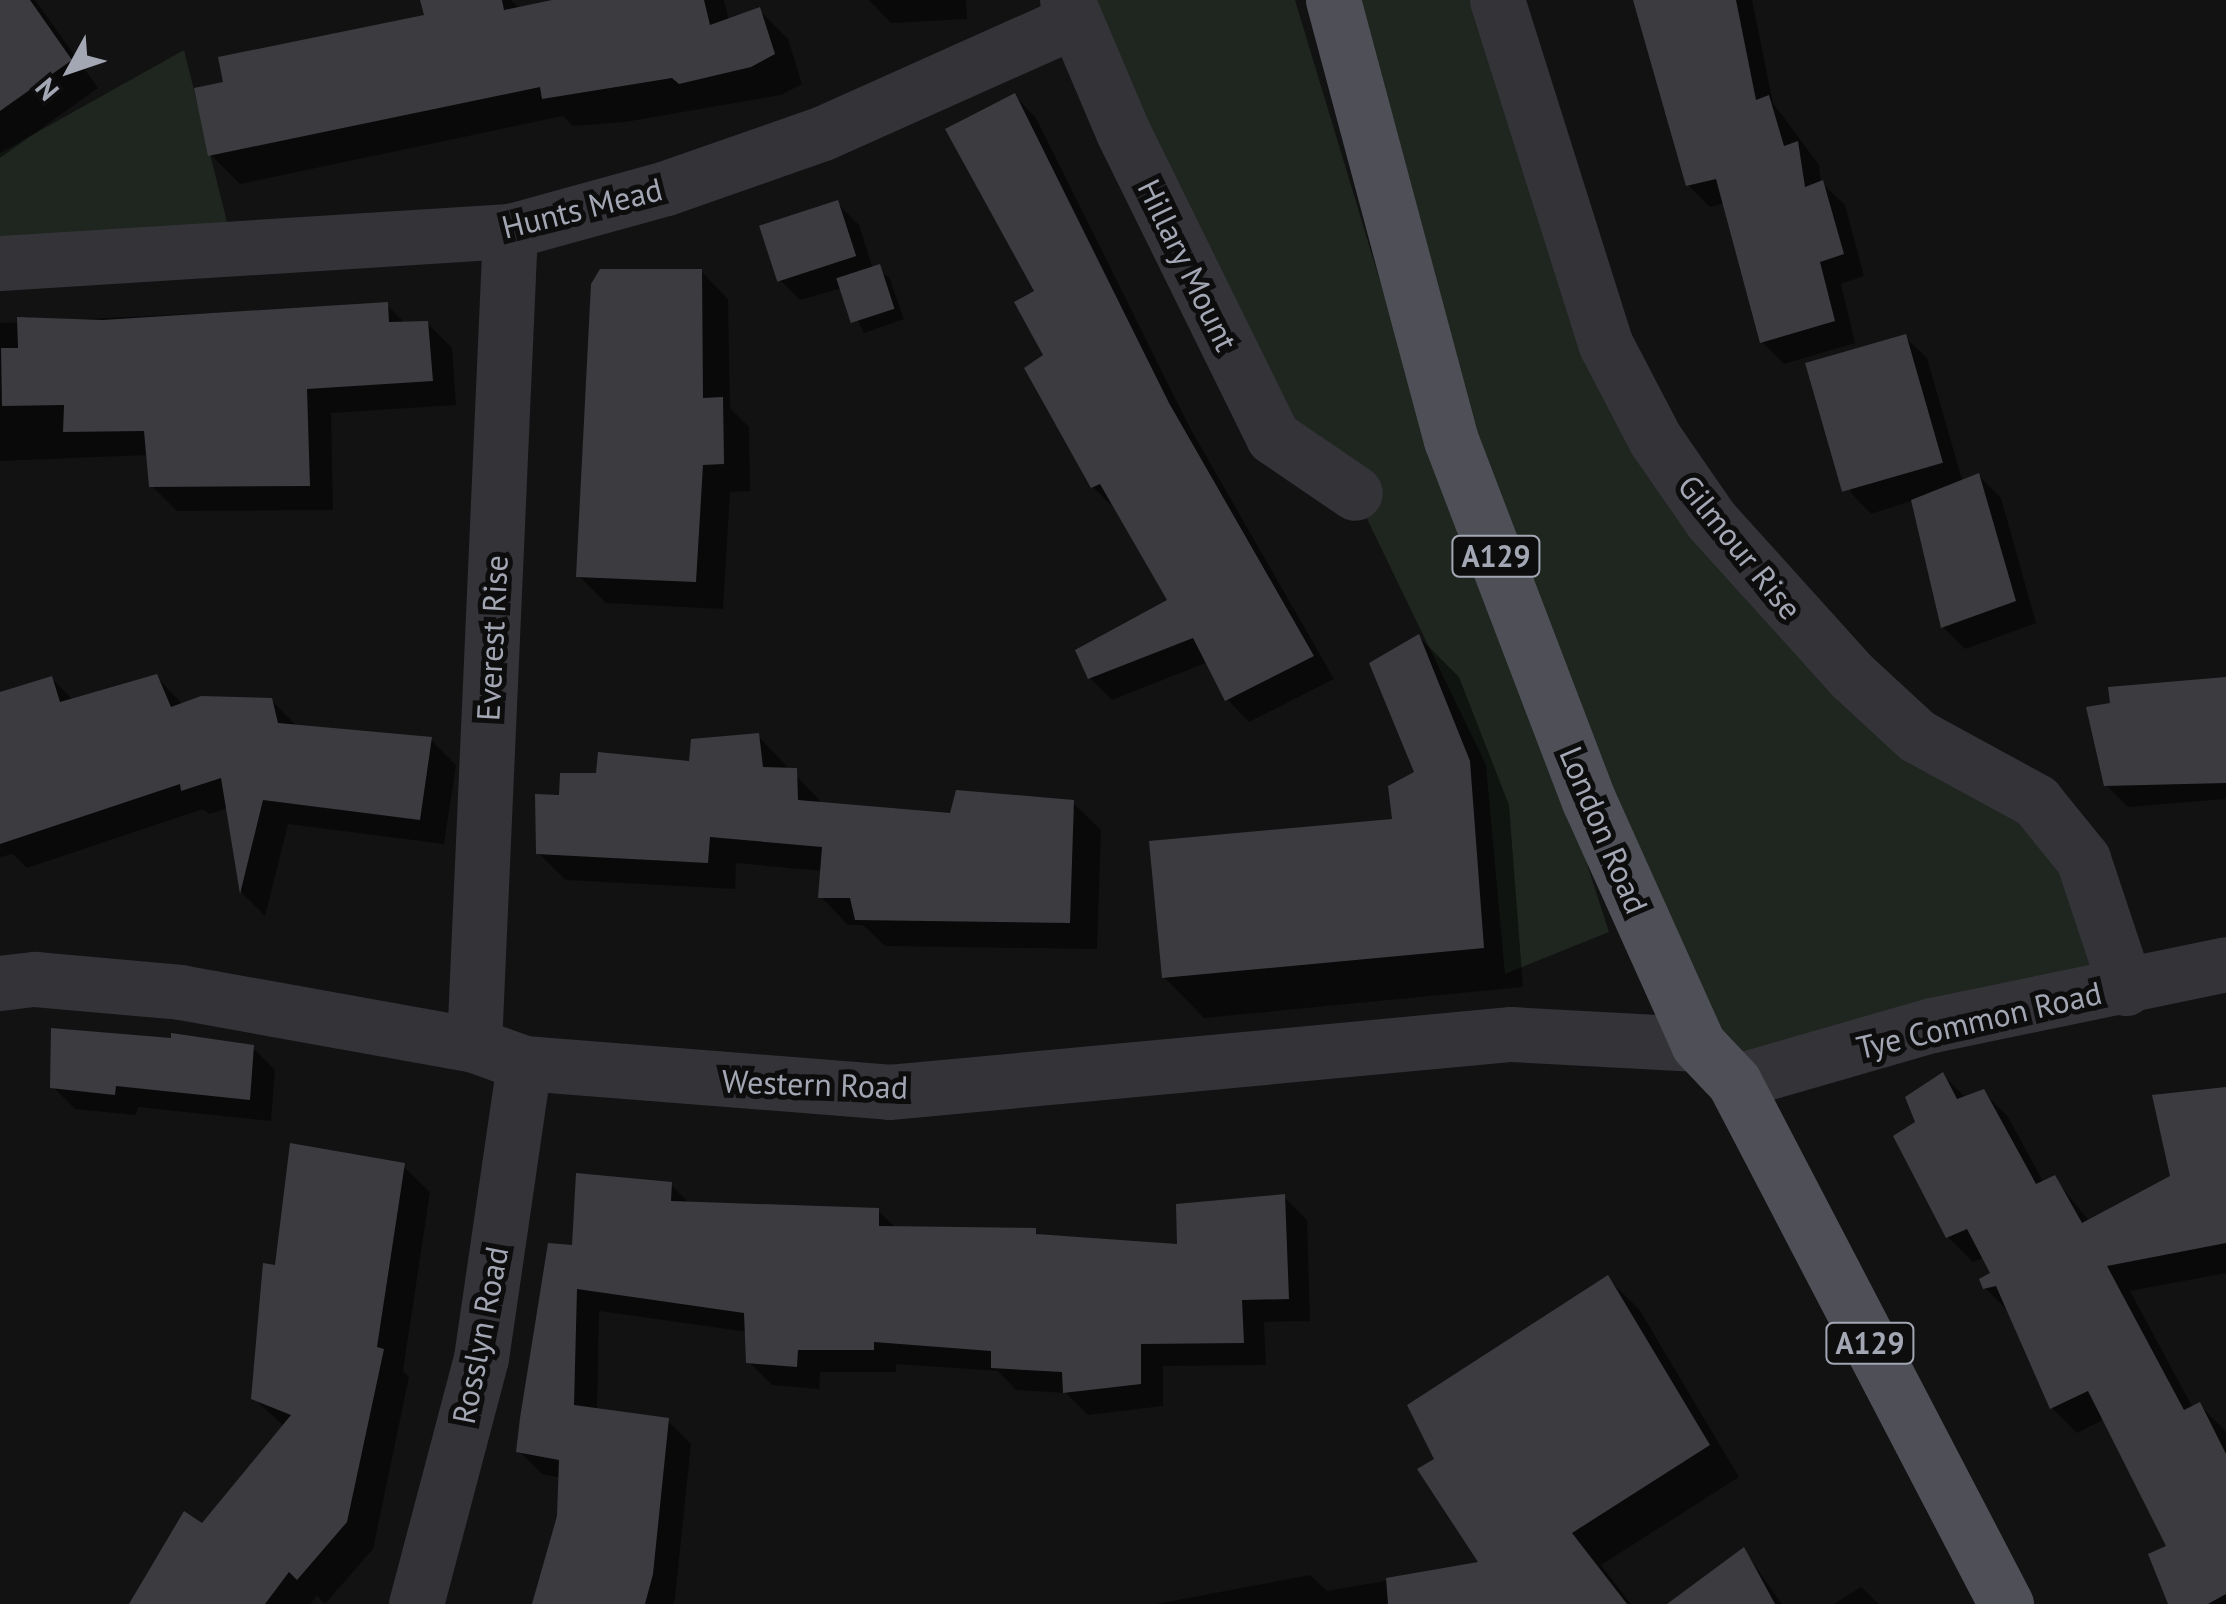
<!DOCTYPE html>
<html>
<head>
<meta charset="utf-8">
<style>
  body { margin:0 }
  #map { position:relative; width:2226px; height:1604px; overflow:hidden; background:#121213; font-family:"PT Sans",sans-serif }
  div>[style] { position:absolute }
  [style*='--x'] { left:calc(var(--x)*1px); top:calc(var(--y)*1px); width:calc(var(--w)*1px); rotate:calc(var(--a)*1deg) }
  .green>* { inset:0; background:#1e261f }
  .shadow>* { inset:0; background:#0007 }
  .building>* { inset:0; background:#3c3c40; transform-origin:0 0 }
  .minor>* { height:55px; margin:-27.5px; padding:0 27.5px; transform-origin:27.5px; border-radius:27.5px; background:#333338 }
  .tertiary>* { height:55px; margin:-27.5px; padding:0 27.5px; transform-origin:27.5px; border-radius:27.5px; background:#333338 }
  .primary>* { height:55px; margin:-27.5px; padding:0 27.5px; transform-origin:27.5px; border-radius:27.5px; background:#4f5057 }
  span { translate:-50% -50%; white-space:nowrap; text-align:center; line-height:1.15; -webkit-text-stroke:10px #0d0d0e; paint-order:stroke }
  .shield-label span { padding:2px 8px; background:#0d0d0e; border:2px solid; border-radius:8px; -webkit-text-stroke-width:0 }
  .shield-label { font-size:30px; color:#a3a7b4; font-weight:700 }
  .street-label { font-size:32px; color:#a3a7b4 }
  .north { position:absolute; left:20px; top:20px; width:100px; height:100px; -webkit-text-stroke:8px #0d0d0e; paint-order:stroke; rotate:230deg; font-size:28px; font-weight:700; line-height:40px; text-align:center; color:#a3a7b4 }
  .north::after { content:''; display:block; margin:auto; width:35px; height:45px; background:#a3a7b4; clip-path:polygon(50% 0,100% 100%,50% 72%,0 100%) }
</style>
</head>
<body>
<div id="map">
  <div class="green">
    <div style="clip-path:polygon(1067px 0,1295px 0,1437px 470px,1548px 743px,1609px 932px,1505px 974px,1486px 765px,1355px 494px,1273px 437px)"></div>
    <div style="clip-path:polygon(1333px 0,1497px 0,1606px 345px,1784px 606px,2036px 801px,2126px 988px,1734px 1082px,1589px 801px)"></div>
    <div style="clip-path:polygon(184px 50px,234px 250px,0 263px,0 153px)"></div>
  </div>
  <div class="shadow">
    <div style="clip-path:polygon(0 0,35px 0,98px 88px,0 158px)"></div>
    <div style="clip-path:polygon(427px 0,511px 0,521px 10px,575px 0,724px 0,729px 21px,759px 10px,788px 39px,802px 84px,781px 95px,625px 122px,573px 126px,563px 116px,240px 184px,211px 155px,225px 84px,427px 17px)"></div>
    <div style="clip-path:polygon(966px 0,967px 19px,891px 23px,869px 0)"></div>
    <div style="clip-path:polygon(1637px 0,1752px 0,1773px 103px,1819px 165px,1821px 182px,1845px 205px,1864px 276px,1841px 284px,1855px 343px,1784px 364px,1762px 342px,1725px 203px,1710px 207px,1688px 185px)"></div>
    <div style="clip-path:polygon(1015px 96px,1036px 118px,1190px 428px,1334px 679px,1249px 722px,1228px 700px,1208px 662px,1112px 700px,1090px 678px,1170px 601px,1115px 509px,1093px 487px,1046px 356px)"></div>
    <div style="clip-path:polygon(837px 203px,859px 225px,873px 269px,889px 277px,904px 319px,864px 333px,842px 288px,800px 300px,778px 278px)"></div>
    <div style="clip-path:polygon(701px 271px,728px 299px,730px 408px,749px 427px,750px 491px,730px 492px,723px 609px,606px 603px,579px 576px)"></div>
    <div style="clip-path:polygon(387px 305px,406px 324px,427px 323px,452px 348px,456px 405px,331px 413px,333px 510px,177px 511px,152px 486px,149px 455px,0 461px,0 323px)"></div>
    <div style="clip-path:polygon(1905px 337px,1927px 358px,1963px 483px,1979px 476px,2001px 498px,2036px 623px,1965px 649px,1943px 627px,1914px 500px,1871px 514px,1850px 492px)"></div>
    <div style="clip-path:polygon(1419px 637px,1459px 677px,1509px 805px,1523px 987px,1204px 1018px,1164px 977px,1394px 821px,1417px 774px)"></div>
    <div style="clip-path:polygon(157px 677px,183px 705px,271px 700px,296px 725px,431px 740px,456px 765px,444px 844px,288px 824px,265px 916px,242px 893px,228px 808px,209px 814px,203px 809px,27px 868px,13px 854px,0 857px,0 694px,51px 678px,73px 700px)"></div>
    <div style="clip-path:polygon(2226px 681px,2226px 799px,2128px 807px,2106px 785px)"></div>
    <div style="clip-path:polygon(758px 736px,823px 804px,952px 815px,1073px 803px,1101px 830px,1097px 949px,885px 946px,863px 925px,848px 925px,821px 897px,823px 871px,736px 863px,735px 889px,566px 880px,538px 853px,561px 798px,598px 775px,691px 763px)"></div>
    <div style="clip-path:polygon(253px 1048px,275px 1070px,271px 1121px,138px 1107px,136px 1115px,75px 1109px,53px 1087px)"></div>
    <div style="clip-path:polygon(1943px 1075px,1966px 1098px,1983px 1092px,2008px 1117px,2044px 1183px,2054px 1178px,2090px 1222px,2172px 1178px,2226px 1090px,2226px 1273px,2130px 1291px,2193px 1408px,2200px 1405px,2226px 1432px,2226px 1604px,2171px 1604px,2169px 1547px,2105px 1419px,2077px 1433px,2052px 1408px,2011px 1314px,1985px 1288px,1993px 1274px,1985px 1257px,1973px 1262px,1948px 1237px,1919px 1123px)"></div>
    <div style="clip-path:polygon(403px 1166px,430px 1192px,403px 1371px,409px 1377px,373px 1549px,325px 1604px,317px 1596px,310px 1604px,132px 1604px,285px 1427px,253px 1398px,277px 1268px)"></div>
    <div style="clip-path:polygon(671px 1185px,690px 1204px,878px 1211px,897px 1229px,1035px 1231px,1041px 1237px,1179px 1247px,1284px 1197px,1307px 1220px,1310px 1321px,1264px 1322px,1266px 1365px,1163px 1366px,1163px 1406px,1088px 1415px,1066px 1393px,1016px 1390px,998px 1371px,896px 1364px,896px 1372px,820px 1372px,819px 1389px,772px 1385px,749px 1362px,748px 1332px,599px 1311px,597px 1410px,668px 1421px,691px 1444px,675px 1598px,673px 1604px,535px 1604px,560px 1517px,561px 1478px,542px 1474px,519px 1451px,574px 1248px)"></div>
    <div style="clip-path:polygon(1607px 1278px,1639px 1309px,1739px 1477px,1601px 1565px,1631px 1604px,1156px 1604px,1310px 1575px,1327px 1591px,1483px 1564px,1438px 1459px)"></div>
    <div style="clip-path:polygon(1744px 1550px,1782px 1604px,1680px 1604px)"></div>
    <div style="clip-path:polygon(1861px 1587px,1879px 1604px,1834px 1604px)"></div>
  </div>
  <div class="building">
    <div style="clip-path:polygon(0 0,30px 0,72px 60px,0 111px)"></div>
    <div style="clip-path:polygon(420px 0,502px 0,504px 10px,552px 0,704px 0,710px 25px,760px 7px,775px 54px,751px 67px,679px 84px,672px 78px,542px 99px,540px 87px,208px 156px,194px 88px,223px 82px,218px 57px,424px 15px)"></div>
    <div style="clip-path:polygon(1633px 0,1736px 0,1756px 100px,1769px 95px,1784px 146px,1798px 141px,1805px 187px,1823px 180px,1844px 254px,1820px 262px,1835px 321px,1760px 343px,1716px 179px,1686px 186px)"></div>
    <div style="clip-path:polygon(1015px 93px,1169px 403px,1314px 656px,1225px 701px,1193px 638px,1088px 679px,1075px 650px,1167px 600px,1100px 484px,1091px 488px,1024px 368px,1043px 355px,1014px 302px,1034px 291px,945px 129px)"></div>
    <div style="left:838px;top:200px;width:59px;height:83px;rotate:72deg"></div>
    <div style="left:880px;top:264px;width:47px;height:46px;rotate:72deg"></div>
    <div style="clip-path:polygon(600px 269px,702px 269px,703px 398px,723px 397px,724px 464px,703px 465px,696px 582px,576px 577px,591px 284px)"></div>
    <div style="clip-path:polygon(388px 302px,389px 322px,428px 321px,433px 381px,307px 389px,310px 486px,149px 487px,144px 431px,63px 432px,64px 405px,2px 406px,1px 348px,18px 348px,17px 317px,103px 320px)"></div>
    <div style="left:1906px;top:334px;width:134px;height:105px;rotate:74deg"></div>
    <div style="clip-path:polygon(1979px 473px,2016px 601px,1941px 628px,1911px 500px)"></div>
    <div style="clip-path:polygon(1419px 634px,1470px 761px,1484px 948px,1162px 978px,1149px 841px,1392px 819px,1388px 786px,1414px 772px,1369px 663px)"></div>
    <div style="clip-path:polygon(157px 674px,171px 707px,201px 696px,272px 698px,278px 723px,432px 737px,420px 820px,263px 800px,240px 894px,221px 778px,181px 791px,180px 784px,0 844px,0 692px,52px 676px,60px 702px)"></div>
    <div style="clip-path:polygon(2226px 677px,2226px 783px,2104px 786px,2086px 707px,2110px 703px,2108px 687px)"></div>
    <div style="clip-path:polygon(759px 733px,763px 767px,797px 768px,798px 800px,950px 813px,956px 790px,1074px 800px,1070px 923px,855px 920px,850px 898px,818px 898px,822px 847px,710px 837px,708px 863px,536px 854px,535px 794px,559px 795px,560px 773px,596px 773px,598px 752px,689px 761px,691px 739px)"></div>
    <div style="clip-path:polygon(51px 1028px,171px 1038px,171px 1033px,254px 1045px,250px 1100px,116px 1086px,115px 1095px,50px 1088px)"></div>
    <div style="clip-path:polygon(1943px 1072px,1957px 1099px,1984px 1089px,2036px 1184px,2055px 1175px,2082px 1223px,2170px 1176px,2152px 1095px,2226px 1087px,2226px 1243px,2107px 1266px,2184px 1410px,2200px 1402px,2226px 1454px,2226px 1594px,2208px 1604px,2168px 1604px,2148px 1554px,2166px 1546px,2088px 1391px,2050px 1409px,1996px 1286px,1983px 1289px,1979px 1279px,1990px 1273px,1967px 1229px,1946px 1238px,1893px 1136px,1915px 1122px,1905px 1097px)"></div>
    <div style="clip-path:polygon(290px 1143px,405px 1163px,377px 1347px,384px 1349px,347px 1522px,297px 1580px,289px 1572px,265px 1604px,129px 1604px,184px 1511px,202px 1523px,291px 1415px,251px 1399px,263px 1263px,275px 1265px)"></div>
    <div style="clip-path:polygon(576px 1173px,672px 1182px,671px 1201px,879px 1208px,879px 1226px,1036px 1228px,1036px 1234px,1177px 1244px,1176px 1204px,1285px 1194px,1289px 1299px,1242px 1300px,1244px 1343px,1141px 1344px,1141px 1384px,1063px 1393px,1062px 1372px,991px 1368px,991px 1351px,874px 1342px,874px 1350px,798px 1350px,797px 1367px,746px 1363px,744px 1313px,577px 1289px,574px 1405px,669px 1418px,653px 1574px,645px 1604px,532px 1604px,557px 1516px,559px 1460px,516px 1452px,520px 1418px,548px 1243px,572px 1245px)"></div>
    <div style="clip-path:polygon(1608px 1275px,1710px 1445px,1572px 1533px,1627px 1604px,1388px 1604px,1386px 1578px,1478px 1562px,1417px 1469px,1434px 1459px,1407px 1405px)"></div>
    <div style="clip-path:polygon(1744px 1547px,1775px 1604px,1667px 1604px)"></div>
  </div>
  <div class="minor">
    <div style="--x:1067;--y:0;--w:143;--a:67"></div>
    <div style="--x:1123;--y:132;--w:340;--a:63.8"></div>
    <div style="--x:1273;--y:437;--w:99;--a:34.3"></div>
    <div style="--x:1497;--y:0;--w:362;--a:72.5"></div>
    <div style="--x:1606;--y:345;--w:106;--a:62.5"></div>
    <div style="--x:1655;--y:439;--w:98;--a:55.3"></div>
    <div style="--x:1711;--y:520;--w:210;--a:47.9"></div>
    <div style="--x:1852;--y:676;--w:88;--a:42.7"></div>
    <div style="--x:1917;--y:736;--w:136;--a:28.6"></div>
    <div style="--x:2036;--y:801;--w:75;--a:51"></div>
    <div style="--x:2083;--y:859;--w:136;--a:71.6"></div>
    <div style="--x:0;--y:263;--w:511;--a:-3.59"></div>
    <div style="--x:510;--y:231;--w:162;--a:-15.4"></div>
    <div style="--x:666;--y:188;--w:166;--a:-19.3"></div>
    <div style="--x:823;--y:133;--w:274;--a:-24.1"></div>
    <div style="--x:474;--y:1045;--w:815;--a:-87.47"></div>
    <div style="--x:416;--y:1604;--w:254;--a:-75.2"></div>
    <div style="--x:481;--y:1358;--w:298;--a:-81.7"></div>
  </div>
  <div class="tertiary">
    <div style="--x:0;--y:983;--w:35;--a:-7"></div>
    <div style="--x:35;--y:979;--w:146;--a:5.1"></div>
    <div style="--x:180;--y:992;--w:299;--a:10.2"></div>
    <div style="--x:474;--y:1045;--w:53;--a:19.8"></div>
    <div style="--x:524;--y:1063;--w:366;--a:4.5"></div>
    <div style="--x:889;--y:1092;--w:625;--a:-5.33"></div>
    <div style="--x:1511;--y:1034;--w:187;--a:3.1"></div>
    <div style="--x:1734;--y:1082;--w:206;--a:-16.1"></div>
    <div style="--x:1932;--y:1025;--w:300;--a:-11.7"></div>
  </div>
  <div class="primary">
    <div style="--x:1333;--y:0;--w:456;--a:75"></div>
    <div style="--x:1451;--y:440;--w:386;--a:69.1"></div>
    <div style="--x:1589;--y:801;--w:266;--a:65.8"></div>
    <div style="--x:1698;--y:1044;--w:52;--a:46.5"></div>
    <div style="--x:1734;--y:1082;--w:589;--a:62.48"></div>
  </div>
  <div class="shield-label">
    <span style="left:1496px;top:556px">A129</span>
    <span style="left:1870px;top:1343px">A129</span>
  </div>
  <div class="street-label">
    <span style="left:582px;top:208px;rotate:-14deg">Hunts Mead</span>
    <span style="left:1188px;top:265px;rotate:64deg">Hillary Mount</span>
    <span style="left:1740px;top:547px;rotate:51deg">Gilmour Rise</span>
    <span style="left:492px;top:638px;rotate:-87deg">Everest Rise</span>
    <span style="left:1604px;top:830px;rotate:67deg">London Road</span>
    <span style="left:1979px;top:1020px;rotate:-13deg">Tye Common Road</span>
    <span style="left:815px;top:1084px;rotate:2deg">Western Road</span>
    <span style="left:480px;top:1335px;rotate:-79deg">Rosslyn Road</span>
  </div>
  <div class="north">N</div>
</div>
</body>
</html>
